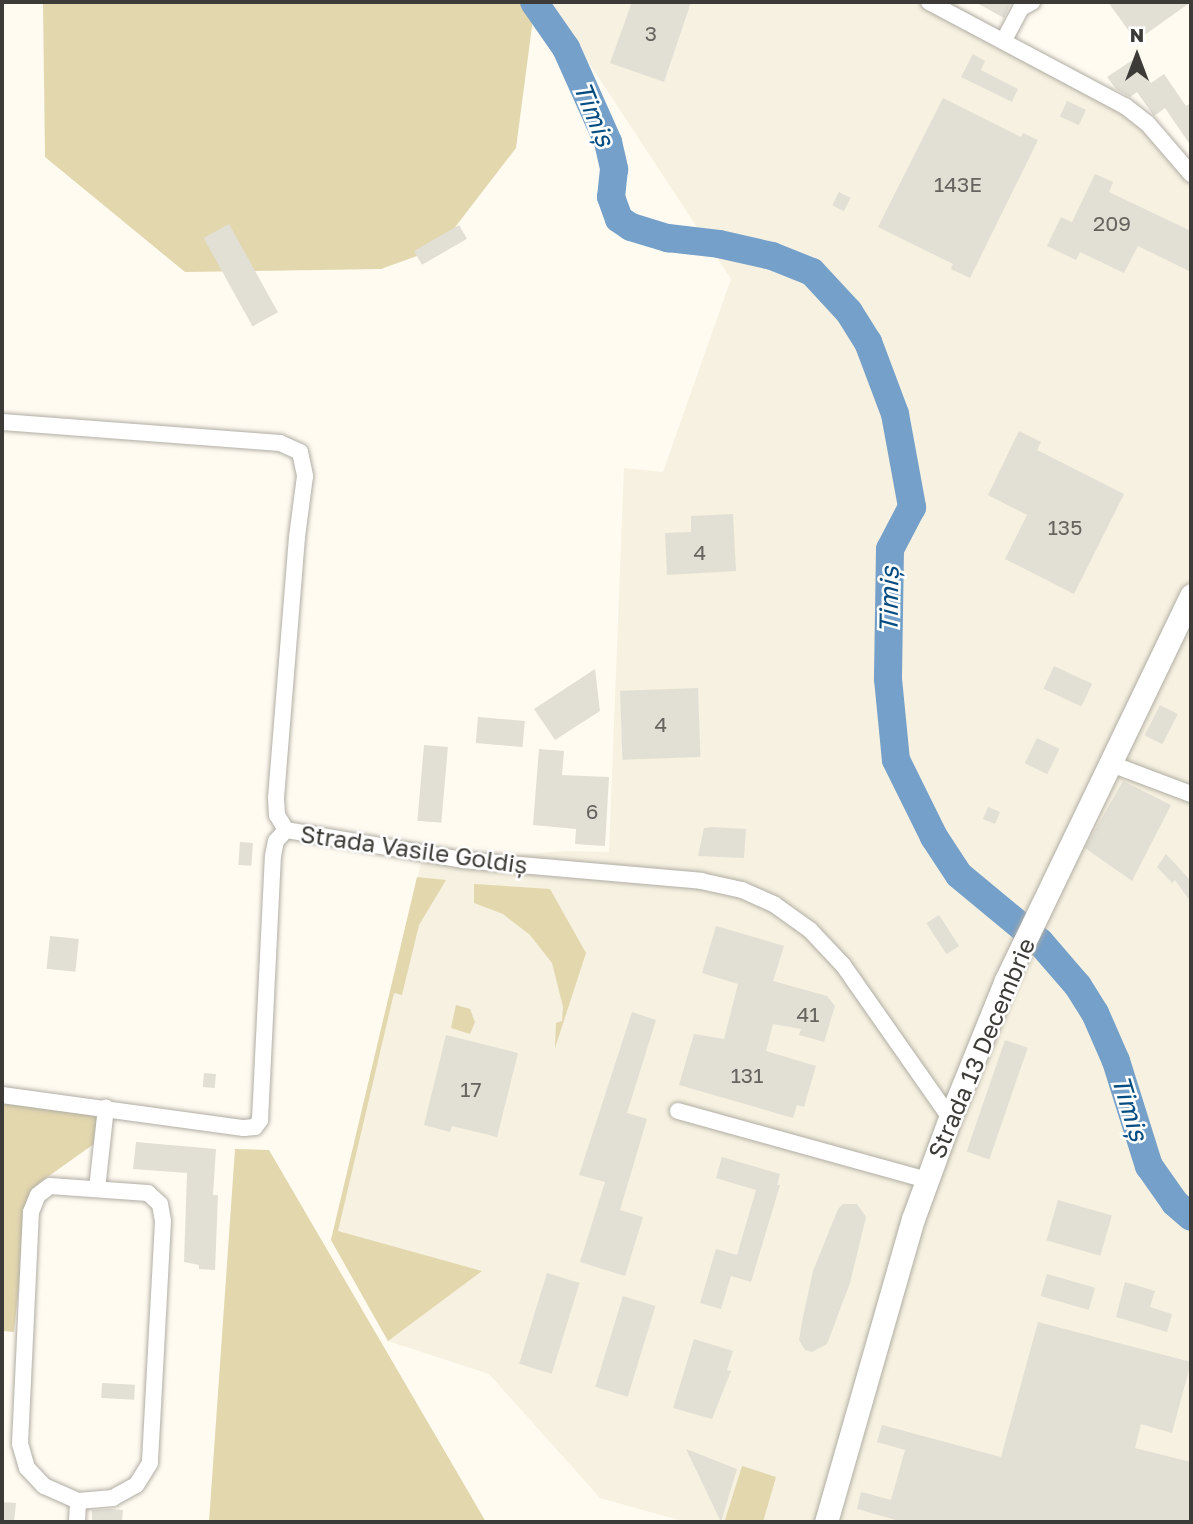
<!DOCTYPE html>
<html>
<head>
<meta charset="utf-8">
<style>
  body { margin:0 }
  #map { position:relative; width:1193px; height:1524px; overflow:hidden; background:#fffbf1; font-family:"Golos Text",sans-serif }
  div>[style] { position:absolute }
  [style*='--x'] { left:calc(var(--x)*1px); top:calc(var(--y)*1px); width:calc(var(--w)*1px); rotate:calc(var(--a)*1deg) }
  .built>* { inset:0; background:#f6f1e0 }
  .green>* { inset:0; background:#e3d7ae }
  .river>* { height:28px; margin:-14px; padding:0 14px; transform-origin:14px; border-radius:14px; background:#75a0c9 }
  .building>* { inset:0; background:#e2dfd5; transform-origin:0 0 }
  .roads { filter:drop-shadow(0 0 2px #b0ada4) drop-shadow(0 0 2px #b0ada4) }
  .minor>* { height:16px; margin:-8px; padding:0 8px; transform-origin:8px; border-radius:8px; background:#fff }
  .secondary>* { height:23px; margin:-11.5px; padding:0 11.5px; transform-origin:11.5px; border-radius:11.5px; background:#fff }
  span { translate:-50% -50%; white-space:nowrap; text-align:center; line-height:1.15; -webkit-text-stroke:5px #fff; paint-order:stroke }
  .number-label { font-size:21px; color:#66645e }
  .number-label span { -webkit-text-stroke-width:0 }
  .street-label { font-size:24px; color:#3c3b37 }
  .water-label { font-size:26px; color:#054d80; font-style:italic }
  .frame { position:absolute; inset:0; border:4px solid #3c3b37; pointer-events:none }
  .north { position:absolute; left:1102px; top:21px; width:70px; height:70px; -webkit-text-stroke:5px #fff; paint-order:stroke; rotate:0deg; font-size:19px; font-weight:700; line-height:28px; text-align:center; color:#3c3b37 }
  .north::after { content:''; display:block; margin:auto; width:24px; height:32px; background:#3c3b37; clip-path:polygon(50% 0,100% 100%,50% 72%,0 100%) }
</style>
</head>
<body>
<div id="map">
  <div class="built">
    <div style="clip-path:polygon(549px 2px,951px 2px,1154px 120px,1191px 168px,1191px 1522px,686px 1522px,600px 1498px,489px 1374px,388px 1341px,331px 1240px,421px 863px,565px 851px,609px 852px,624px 468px,663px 472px,731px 279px)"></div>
  </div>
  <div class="green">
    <div style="clip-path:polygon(43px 2px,531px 2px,534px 11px,516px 148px,439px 248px,381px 269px,185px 272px,45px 157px)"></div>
    <div style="clip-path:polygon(417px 877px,446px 880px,419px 925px,402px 995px,394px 993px,338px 1231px,482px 1271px,388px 1341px,331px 1240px)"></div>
    <div style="clip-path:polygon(474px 884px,550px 889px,586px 953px,555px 1048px,556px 1023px,562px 1021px,563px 1007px,552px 963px,530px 935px,503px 914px,474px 903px)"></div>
    <div style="clip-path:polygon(456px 1005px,470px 1009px,475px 1022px,470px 1034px,451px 1028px)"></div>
    <div style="clip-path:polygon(2px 1103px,100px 1113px,94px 1144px,39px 1183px,27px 1206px,14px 1332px,2px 1331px)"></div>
    <div style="clip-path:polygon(235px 1149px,269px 1150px,486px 1522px,209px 1522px)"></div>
    <div style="clip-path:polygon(742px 1466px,776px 1477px,763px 1522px,725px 1520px)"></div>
  </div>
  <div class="river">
    <div style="--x:534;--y:2;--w:56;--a:55.2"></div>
    <div style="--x:566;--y:48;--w:103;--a:65.9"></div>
    <div style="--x:608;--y:142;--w:28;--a:77"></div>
    <div style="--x:614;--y:169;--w:28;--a:96"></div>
    <div style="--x:611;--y:197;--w:23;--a:70"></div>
    <div style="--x:619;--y:219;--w:14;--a:34"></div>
    <div style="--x:631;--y:227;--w:39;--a:17"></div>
    <div style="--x:668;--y:238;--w:51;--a:6.7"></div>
    <div style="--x:719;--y:244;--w:54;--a:12.8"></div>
    <div style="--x:772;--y:256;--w:43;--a:21.8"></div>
    <div style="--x:812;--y:272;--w:54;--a:47.2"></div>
    <div style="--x:849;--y:312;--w:36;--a:58"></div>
    <div style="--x:868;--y:342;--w:77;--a:69.4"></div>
    <div style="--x:895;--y:414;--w:95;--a:79.6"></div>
    <div style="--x:912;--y:507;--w:47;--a:117.6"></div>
    <div style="--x:890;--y:549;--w:130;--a:90.9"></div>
    <div style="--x:888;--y:679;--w:81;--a:84.4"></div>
    <div style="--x:896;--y:760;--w:86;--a:63.7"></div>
    <div style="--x:934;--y:837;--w:45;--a:56.7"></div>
    <div style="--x:959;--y:875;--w:105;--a:39.6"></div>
    <div style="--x:1040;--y:942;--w:58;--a:49.2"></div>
    <div style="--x:1078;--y:986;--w:32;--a:58"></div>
    <div style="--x:1095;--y:1013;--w:52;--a:66.4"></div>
    <div style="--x:1116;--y:1061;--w:110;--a:72.6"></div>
    <div style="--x:1149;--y:1166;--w:45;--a:54.9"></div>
    <div style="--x:1175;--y:1203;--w:21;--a:41"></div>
  </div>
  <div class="building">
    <div style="clip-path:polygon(632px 2px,691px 2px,664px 82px,610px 63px)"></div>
    <div style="clip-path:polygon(975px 2px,1011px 2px,1004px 18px)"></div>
    <div style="clip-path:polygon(1108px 2px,1191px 2px,1136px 41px)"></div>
    <div style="clip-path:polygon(973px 54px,985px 61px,981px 70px,1018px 89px,1012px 102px,961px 77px)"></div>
    <div style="clip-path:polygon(1134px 59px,1151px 83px,1164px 74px,1186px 106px,1191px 103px,1191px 146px,1165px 108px,1154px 116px,1137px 92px,1130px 97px,1116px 89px,1107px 77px)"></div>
    <div style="clip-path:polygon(943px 98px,1021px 137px,1023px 133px,1038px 140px,970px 278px,951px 269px,953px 264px,878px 227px)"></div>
    <div style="left:1067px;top:101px;width:21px;height:17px;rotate:25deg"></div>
    <div style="clip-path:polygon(1095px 174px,1113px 182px,1109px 192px,1191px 231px,1191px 272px,1138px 246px,1124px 273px,1080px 252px,1076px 260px,1047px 246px,1061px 217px,1072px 222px)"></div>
    <div style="left:839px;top:192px;width:13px;height:15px;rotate:27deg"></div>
    <div style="left:229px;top:224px;width:101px;height:29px;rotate:61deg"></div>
    <div style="left:459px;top:225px;width:16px;height:52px;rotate:60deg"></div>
    <div style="clip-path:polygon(1019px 431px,1041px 442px,1037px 450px,1124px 494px,1074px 594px,1005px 559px,1027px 515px,988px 495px)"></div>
    <div style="clip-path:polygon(733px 514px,736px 571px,667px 575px,665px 533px,691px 532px,691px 516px)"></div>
    <div style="left:1054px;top:666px;width:42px;height:25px;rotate:25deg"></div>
    <div style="clip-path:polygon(595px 669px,600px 711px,555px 740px,534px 709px)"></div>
    <div style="left:698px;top:688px;width:69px;height:78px;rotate:88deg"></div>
    <div style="left:1160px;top:705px;width:20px;height:34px;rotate:27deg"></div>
    <div style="left:478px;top:717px;width:47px;height:26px;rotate:5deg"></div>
    <div style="left:1037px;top:738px;width:25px;height:28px;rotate:26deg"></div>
    <div style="left:424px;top:745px;width:24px;height:76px;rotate:5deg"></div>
    <div style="clip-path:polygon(539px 749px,564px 751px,562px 775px,609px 777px,605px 846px,575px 844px,576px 829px,533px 825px)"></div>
    <div style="clip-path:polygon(1123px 781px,1171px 805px,1132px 881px,1085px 848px)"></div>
    <div style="left:988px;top:807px;width:13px;height:13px;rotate:23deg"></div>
    <div style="clip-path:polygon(711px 827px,746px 829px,744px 858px,698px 856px,704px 828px)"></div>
    <div style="left:240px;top:842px;width:13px;height:23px;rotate:4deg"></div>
    <div style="clip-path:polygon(1166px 854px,1191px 881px,1191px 902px,1175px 880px,1172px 883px,1157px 867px)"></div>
    <div style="left:939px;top:915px;width:37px;height:15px;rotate:57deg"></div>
    <div style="clip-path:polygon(716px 926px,784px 946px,773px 981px,827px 996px,835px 1006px,824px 1042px,799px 1035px,801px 1029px,773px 1024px,766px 1051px,816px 1066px,804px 1107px,797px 1105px,793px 1118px,679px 1085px,694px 1034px,724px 1039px,738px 984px,702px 973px)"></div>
    <div style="left:50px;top:936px;width:29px;height:33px;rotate:6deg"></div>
    <div style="clip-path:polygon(632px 1012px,656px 1020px,627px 1113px,647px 1119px,620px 1210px,643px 1217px,625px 1276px,580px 1262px,605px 1182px,579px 1175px)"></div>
    <div style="clip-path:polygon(446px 1035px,518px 1053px,497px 1137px,452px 1126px,450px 1132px,424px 1125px)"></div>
    <div style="left:1005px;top:1040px;width:24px;height:118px;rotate:19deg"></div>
    <div style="left:204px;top:1073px;width:12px;height:14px;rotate:5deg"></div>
    <div style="clip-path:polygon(136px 1142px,216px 1149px,213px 1195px,218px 1195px,215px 1270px,199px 1269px,199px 1265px,184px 1262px,187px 1173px,133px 1169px)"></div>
    <div style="clip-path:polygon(722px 1157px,780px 1174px,777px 1185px,780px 1185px,751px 1282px,731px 1276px,721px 1309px,700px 1303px,716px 1249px,737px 1255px,756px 1190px,716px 1178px)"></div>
    <div style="left:1058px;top:1200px;width:56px;height:42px;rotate:16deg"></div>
    <div style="clip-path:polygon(843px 1204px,857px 1204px,866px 1217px,850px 1283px,827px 1344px,812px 1352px,805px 1350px,799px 1340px,803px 1317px,813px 1271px,838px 1209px)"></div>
    <div style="left:547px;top:1273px;width:34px;height:95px;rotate:17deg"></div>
    <div style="left:1047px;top:1274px;width:50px;height:23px;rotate:16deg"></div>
    <div style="clip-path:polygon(1125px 1282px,1155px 1291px,1150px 1307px,1172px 1314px,1167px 1332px,1116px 1317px)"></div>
    <div style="left:623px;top:1296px;width:34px;height:95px;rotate:17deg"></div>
    <div style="clip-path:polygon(1038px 1322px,1191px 1362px,1172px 1433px,1141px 1424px,1135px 1448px,1191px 1462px,1191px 1522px,903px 1522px,857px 1509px,861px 1492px,891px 1500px,905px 1450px,877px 1442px,882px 1425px,1001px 1457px)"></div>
    <div style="clip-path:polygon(694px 1339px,733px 1351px,727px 1370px,731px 1371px,712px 1419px,673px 1408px)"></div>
    <div style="left:102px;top:1383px;width:33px;height:15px;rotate:3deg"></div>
    <div style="clip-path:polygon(686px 1449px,737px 1469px,721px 1522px)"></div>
    <div style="clip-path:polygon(2px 1502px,16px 1503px,14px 1522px,2px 1522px)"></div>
    <div style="clip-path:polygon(109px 1509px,123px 1510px,122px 1522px,92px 1522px,92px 1510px)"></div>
  </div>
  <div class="roads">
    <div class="minor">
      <div style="--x:929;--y:2;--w:222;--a:28"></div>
      <div style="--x:1125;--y:106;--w:29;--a:38"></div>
      <div style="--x:1148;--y:124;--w:66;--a:49.3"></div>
      <div style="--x:1004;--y:40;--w:36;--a:-62"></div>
      <div style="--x:1021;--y:8;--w:13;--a:-29"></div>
      <div style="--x:2;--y:422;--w:279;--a:4.3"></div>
      <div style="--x:280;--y:443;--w:22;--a:24"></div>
      <div style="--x:300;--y:452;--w:25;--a:78"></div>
      <div style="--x:305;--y:476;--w:62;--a:97.5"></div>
      <div style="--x:297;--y:537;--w:261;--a:94.6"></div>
      <div style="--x:276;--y:797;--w:18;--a:87"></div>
      <div style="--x:277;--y:815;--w:17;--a:59"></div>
      <div style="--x:1109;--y:763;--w:88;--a:20.7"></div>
      <div style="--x:286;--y:830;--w:180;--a:9.6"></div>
      <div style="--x:463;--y:860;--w:239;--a:5"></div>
      <div style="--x:701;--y:881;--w:42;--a:12.4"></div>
      <div style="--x:742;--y:890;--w:36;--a:24"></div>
      <div style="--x:775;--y:905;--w:43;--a:35.5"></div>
      <div style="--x:810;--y:930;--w:48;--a:46.7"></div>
      <div style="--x:843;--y:965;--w:187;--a:55"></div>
      <div style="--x:2;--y:1095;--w:244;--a:7.8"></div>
      <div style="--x:244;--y:1128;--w:11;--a:-5"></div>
      <div style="--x:255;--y:1127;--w:9;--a:-54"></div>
      <div style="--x:260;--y:1120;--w:264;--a:-87.2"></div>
      <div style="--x:273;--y:856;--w:15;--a:-79"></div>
      <div style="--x:276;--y:841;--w:15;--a:-48"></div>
      <div style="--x:678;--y:1111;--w:257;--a:15.5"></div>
      <div style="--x:50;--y:1186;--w:98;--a:4.1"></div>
      <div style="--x:148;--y:1193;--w:16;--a:43"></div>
      <div style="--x:160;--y:1204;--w:17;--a:80"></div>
      <div style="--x:163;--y:1221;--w:242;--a:93.1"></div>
      <div style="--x:150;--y:1463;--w:26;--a:122"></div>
      <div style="--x:136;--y:1485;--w:26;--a:151"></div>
      <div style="--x:113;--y:1498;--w:35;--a:175"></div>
      <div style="--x:78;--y:1501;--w:37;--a:-156"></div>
      <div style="--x:44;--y:1486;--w:25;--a:-133"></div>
      <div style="--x:27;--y:1468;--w:25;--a:-106"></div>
      <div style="--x:20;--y:1444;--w:232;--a:-87.3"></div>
      <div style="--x:31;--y:1212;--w:18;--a:-68"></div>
      <div style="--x:38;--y:1195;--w:15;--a:-37"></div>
      <div style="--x:97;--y:1189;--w:82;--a:-83.7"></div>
      <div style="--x:77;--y:1522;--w:21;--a:-87"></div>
    </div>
    <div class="secondary">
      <div style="--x:826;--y:1522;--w:315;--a:-74"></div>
      <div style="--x:913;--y:1219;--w:108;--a:-69.9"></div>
      <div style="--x:950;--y:1118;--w:149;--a:-67.9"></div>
      <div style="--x:1006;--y:980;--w:427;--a:-64.3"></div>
    </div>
  </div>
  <div class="number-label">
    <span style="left:651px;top:33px">3</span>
    <span style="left:958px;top:184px">143E</span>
    <span style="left:1112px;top:223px">209</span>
    <span style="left:1065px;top:527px">135</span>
    <span style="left:700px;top:552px">4</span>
    <span style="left:661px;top:724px">4</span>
    <span style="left:592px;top:811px">6</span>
    <span style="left:808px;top:1014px">41</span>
    <span style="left:747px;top:1075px">131</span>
    <span style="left:471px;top:1089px">17</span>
  </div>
  <div class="street-label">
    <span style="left:414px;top:849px;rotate:8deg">Strada Vasile Goldiș</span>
    <span style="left:981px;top:1048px;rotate:-67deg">Strada 13 Decembrie</span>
  </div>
  <div class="water-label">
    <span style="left:594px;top:114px;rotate:68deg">Timiș</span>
    <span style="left:889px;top:600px;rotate:-89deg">Timiș</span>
    <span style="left:1130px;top:1108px;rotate:73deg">Timiș</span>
  </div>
  <div class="frame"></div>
  <div class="north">N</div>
</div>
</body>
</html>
